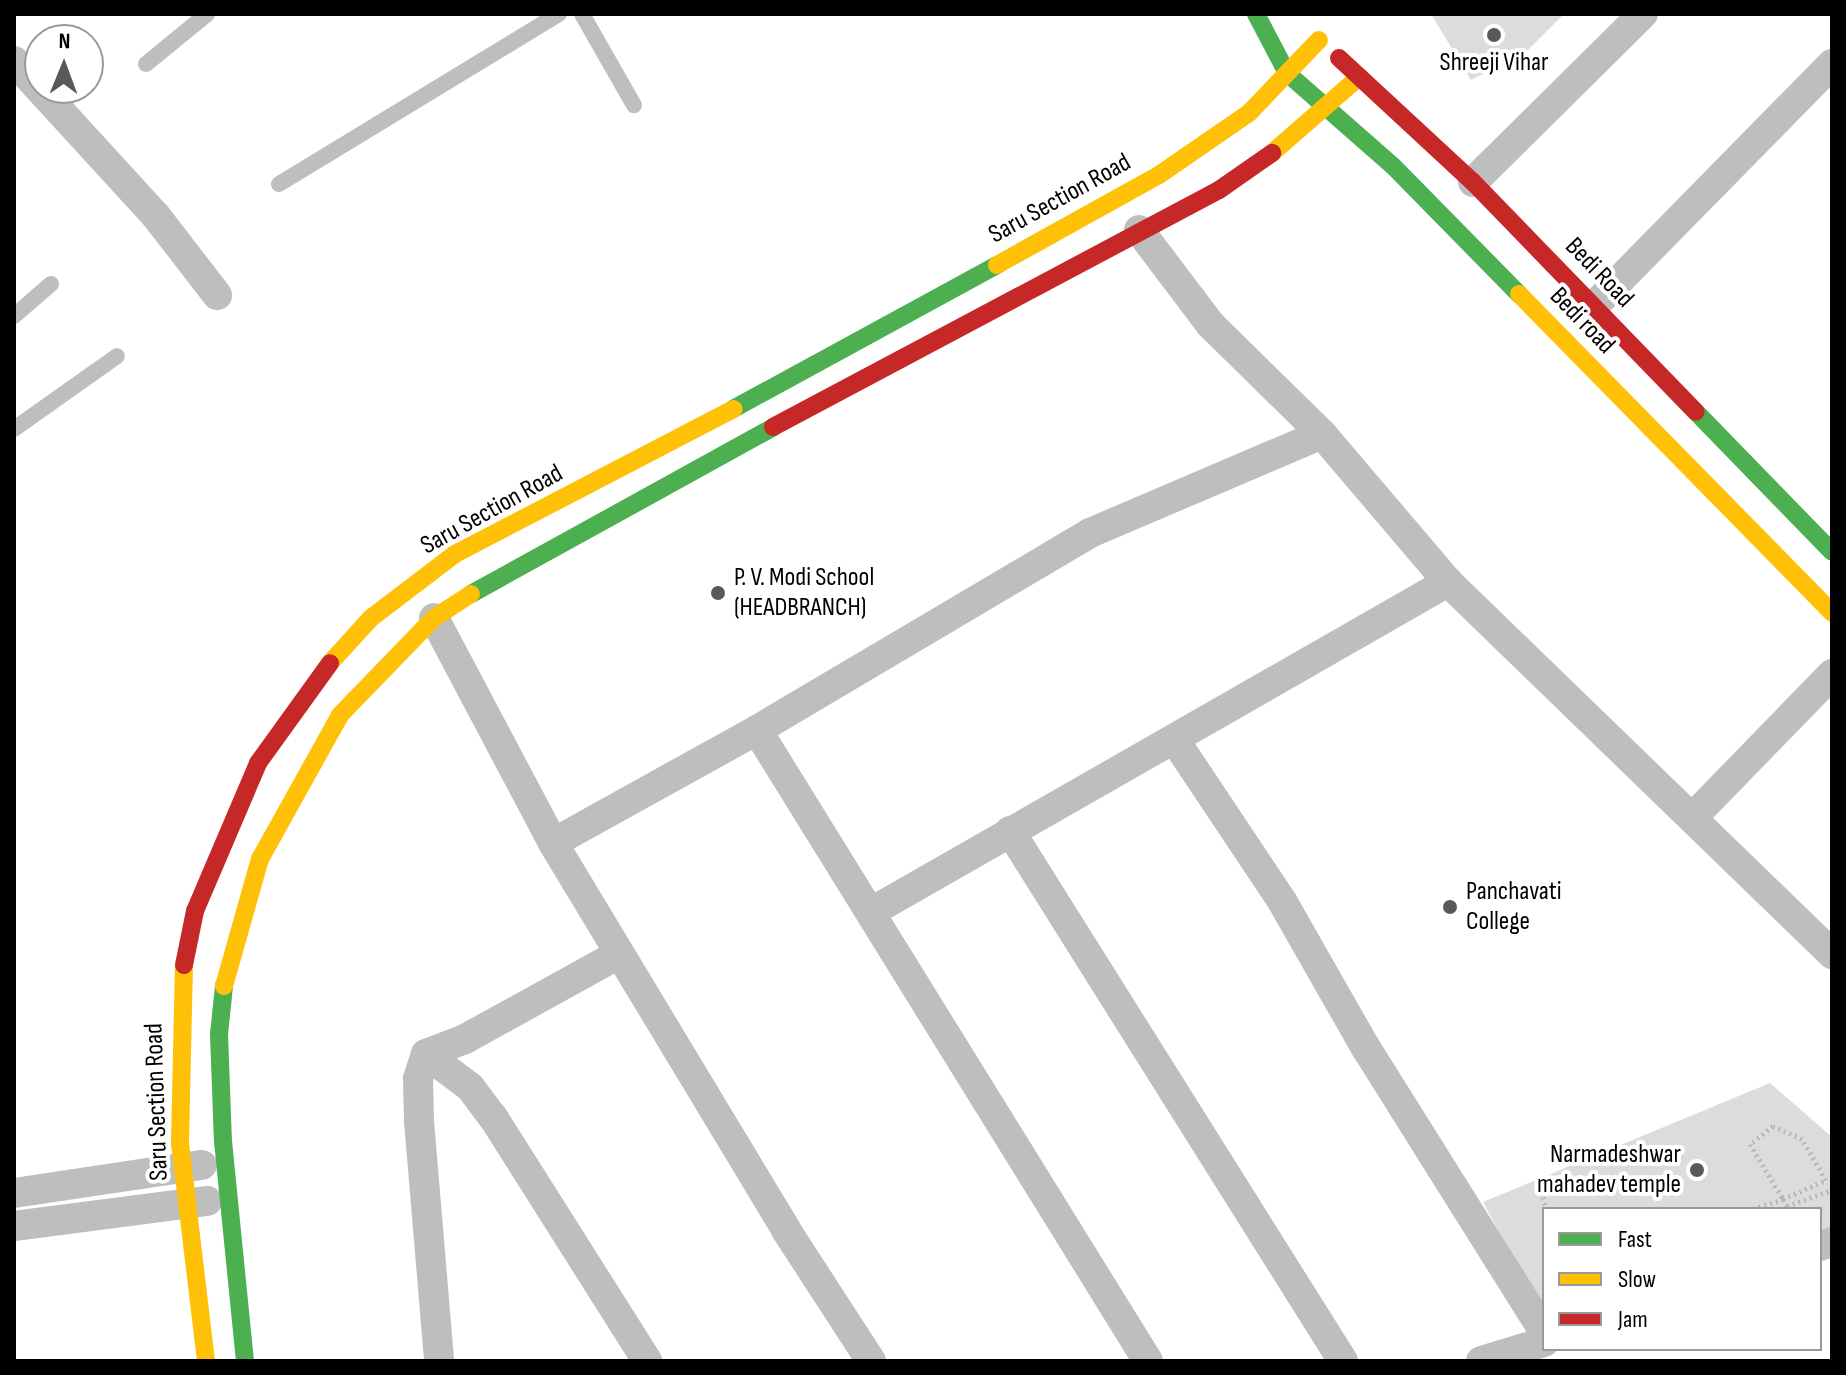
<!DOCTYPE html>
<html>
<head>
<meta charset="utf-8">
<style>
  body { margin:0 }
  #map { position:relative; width:1846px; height:1375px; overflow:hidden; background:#fff; font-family:"Sofia Sans Condensed",sans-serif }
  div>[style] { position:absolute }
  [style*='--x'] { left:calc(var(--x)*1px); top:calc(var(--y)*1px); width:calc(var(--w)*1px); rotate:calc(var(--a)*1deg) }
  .building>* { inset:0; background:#dcdcdc }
  .path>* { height:5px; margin-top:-2.5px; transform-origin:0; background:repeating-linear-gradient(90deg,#b8b8b8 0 2px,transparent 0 6px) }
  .lane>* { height:16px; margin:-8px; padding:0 8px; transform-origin:8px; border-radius:8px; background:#bebebe }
  .street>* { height:30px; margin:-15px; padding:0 15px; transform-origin:15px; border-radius:15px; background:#bebebe }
  .fast>* { height:18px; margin:-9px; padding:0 9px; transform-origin:9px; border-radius:9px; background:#4caf50 }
  .slow>* { height:18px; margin:-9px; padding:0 9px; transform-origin:9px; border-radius:9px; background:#ffc107 }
  .jam>* { height:18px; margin:-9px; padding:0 9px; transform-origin:9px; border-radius:9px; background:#c62828 }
  .dots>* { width:22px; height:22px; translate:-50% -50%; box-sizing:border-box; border:4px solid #fff; border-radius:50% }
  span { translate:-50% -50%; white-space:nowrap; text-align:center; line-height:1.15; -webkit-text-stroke:8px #fff; paint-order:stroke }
  .poi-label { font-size:26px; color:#000 }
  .left { translate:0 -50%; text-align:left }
  .right { translate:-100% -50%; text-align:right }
  .street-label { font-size:26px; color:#000 }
  .frame { position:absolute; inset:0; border:16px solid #000; pointer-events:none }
  .legend { position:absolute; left:1542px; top:1207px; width:280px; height:144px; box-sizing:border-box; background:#fff; border:2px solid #999; margin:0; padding:10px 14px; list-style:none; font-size:24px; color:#000 }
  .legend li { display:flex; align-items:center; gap:16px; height:40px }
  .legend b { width:40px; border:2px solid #999 }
  .north { position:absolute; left:24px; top:24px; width:80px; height:80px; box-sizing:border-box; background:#fff; border:2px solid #999; border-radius:50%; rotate:1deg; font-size:22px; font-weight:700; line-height:32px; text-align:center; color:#000 }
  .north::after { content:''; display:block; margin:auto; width:28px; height:36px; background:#595959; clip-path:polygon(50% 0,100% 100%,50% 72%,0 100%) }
</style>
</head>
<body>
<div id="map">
  <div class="building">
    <div style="clip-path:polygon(1431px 14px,1564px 14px,1523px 55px,1471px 80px)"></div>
    <div style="clip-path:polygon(1770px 1083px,1832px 1137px,1832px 1231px,1820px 1235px,1820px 1209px,1544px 1209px,1544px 1317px,1483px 1202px)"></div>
  </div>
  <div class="path">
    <div style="--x:1543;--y:1197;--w:13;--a:72"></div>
    <div style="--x:1753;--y:1209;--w:32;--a:-18"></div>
    <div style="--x:1783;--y:1199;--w:47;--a:-23.8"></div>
    <div style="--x:1826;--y:1180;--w:48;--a:-120.3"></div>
    <div style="--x:1802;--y:1139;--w:32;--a:-156"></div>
    <div style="--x:1773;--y:1126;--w:29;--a:142"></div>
    <div style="--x:1750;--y:1144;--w:64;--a:59"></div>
    <div style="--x:1783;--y:1199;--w:8;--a:60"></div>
    <div style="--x:1787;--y:1206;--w:48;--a:-19.6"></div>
  </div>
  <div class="lane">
    <div style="--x:582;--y:14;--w:105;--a:60.3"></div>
    <div style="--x:146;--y:64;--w:79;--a:-39.3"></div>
    <div style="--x:279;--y:184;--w:328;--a:-31.3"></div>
    <div style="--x:14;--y:316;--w:49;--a:-40.9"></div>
    <div style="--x:14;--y:429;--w:126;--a:-35.3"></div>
  </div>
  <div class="street">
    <div style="--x:14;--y:61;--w:210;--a:47.5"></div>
    <div style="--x:156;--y:216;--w:100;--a:52.3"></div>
    <div style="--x:1473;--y:182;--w:239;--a:-44.7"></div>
    <div style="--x:1139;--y:230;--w:118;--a:52.9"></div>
    <div style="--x:1210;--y:324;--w:157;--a:44.5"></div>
    <div style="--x:1322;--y:434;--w:194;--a:49.6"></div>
    <div style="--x:1448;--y:582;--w:535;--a:44.09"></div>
    <div style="--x:1595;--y:305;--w:338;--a:-45.5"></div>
    <div style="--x:434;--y:618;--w:255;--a:62.1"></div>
    <div style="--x:553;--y:843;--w:452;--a:58.9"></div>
    <div style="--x:786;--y:1230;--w:156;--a:57"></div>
    <div style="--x:757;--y:730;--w:742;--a:58.22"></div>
    <div style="--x:1174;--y:739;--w:195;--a:56.3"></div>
    <div style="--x:1282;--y:901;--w:169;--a:60.3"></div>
    <div style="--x:1366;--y:1048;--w:335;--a:57.9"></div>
    <div style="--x:1694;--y:816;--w:198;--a:-45.8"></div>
    <div style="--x:1010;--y:831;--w:626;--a:57.86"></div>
    <div style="--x:553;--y:843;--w:233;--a:-29"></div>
    <div style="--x:757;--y:730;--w:387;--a:-30.6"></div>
    <div style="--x:1090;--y:533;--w:252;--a:-23.1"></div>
    <div style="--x:871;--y:912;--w:665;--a:-29.77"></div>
    <div style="--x:426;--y:1054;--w:55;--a:36.9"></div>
    <div style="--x:470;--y:1087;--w:38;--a:53"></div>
    <div style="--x:493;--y:1117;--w:289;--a:57.7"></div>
    <div style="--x:426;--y:1054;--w:26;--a:108"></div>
    <div style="--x:418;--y:1079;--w:42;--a:88.6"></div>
    <div style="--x:419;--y:1121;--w:241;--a:85.2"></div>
    <div style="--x:426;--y:1054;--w:42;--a:-21"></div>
    <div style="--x:465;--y:1039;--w:176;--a:-28.9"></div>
    <div style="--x:14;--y:1193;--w:190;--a:-8.5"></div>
    <div style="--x:14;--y:1226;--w:195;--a:-7.4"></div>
    <div style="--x:1820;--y:1246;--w:13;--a:-18"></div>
    <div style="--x:1481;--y:1361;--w:66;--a:-16.8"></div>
  </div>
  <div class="fast">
    <div style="--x:1256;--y:14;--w:67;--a:62.3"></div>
    <div style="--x:1287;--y:73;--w:141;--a:41.3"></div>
    <div style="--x:1393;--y:166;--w:180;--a:45.5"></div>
    <div style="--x:733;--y:409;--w:301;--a:-28.6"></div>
    <div style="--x:1696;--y:412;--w:195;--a:45.8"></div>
    <div style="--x:471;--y:594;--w:345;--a:-28.9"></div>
    <div style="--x:224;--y:986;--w:48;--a:95.9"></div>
    <div style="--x:219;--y:1034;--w:107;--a:87.9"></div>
    <div style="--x:223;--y:1141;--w:221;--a:84.3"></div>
  </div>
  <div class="slow">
    <div style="--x:1272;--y:153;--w:116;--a:-41.1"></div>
    <div style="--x:997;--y:265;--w:185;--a:-29.1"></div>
    <div style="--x:1159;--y:175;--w:109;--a:-34.6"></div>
    <div style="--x:1249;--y:113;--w:101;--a:-46.2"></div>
    <div style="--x:1519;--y:294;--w:447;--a:45.5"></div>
    <div style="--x:330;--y:663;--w:61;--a:-47.7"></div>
    <div style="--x:371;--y:618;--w:106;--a:-37.3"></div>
    <div style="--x:455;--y:554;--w:314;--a:-27.5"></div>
    <div style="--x:184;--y:965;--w:178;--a:91.3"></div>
    <div style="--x:180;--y:1143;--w:220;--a:83.2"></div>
    <div style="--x:224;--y:986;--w:132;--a:-74.2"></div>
    <div style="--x:260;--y:859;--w:165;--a:-60.9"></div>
    <div style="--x:340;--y:715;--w:135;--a:-45.9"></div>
    <div style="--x:434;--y:618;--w:44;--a:-33"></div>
  </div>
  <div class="jam">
    <div style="--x:1339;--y:58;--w:183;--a:42.8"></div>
    <div style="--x:1473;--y:182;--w:320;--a:45.9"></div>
    <div style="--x:773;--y:427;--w:505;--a:-27.99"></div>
    <div style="--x:1219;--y:190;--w:65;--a:-34.9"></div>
    <div style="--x:184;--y:965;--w:55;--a:-78.5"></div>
    <div style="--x:195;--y:911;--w:161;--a:-66.9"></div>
    <div style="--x:258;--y:763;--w:123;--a:-54.2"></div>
  </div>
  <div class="dots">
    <div style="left:1494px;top:35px;background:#595959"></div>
    <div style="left:718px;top:593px;background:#595959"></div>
    <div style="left:1450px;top:907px;background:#595959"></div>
    <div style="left:1697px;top:1170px;background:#595959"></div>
  </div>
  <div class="poi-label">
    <span style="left:1494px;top:63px">Shreeji Vihar</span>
    <span class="left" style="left:734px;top:593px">P. V. Modi School<br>(HEADBRANCH)</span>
    <span class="left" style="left:1466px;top:907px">Panchavati<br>College</span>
    <span class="right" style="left:1681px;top:1170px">Narmadeshwar<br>mahadev temple</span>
  </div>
  <div class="street-label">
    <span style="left:1060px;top:199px;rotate:-29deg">Saru Section Road</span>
    <span style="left:1599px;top:273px;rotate:46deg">Bedi Road</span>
    <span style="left:1582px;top:321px;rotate:46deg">Bedi road</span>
    <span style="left:492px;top:510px;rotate:-29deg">Saru Section Road</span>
    <span style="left:157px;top:1102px;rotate:-92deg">Saru Section Road</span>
  </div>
  <div class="frame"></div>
  <ul class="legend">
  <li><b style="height:10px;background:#4caf50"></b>Fast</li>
  <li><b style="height:10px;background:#ffc107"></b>Slow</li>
  <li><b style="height:10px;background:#c62828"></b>Jam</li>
  </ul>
  <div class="north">N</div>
</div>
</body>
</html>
